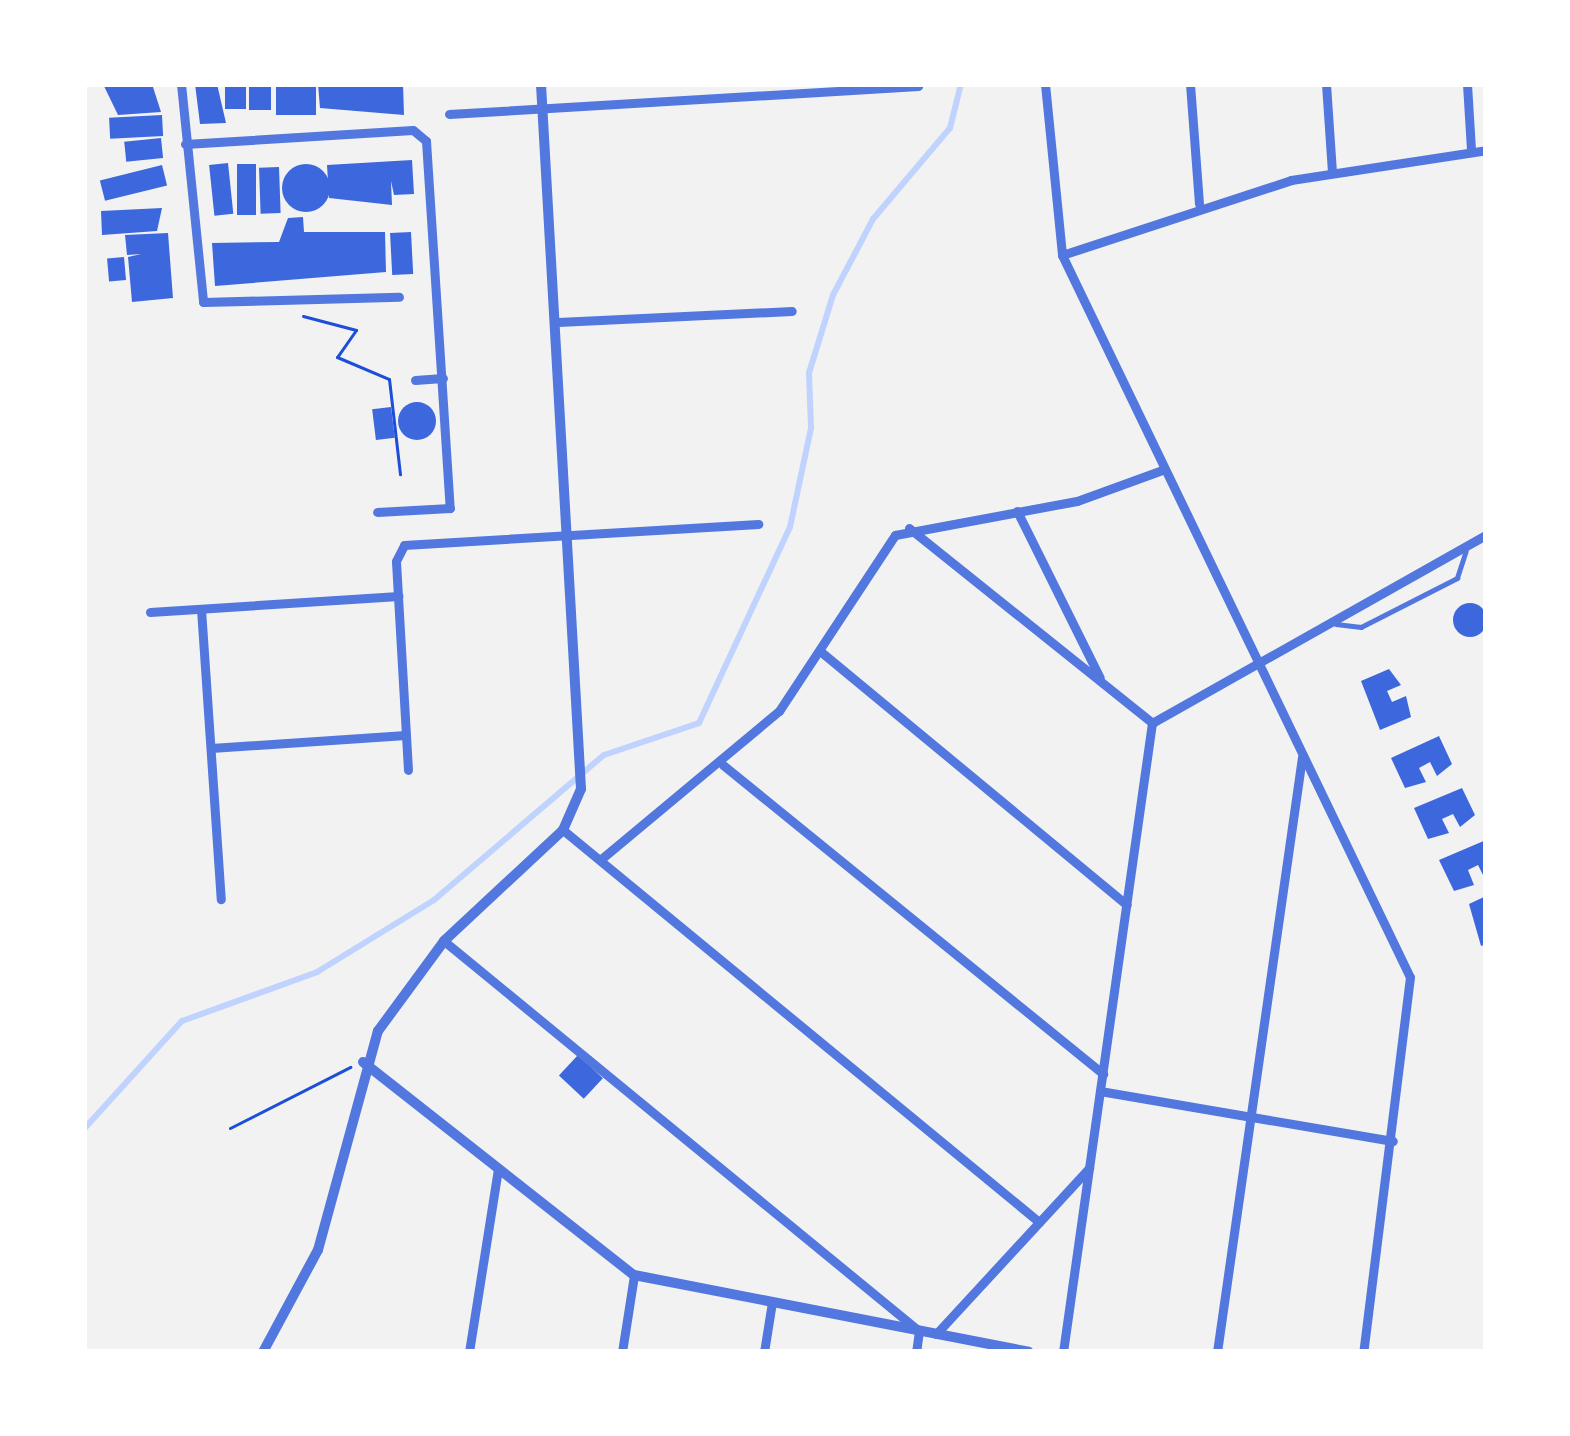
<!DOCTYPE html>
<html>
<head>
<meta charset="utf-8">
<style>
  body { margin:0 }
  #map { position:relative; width:1570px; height:1436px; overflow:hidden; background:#f2f2f2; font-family:"Roboto Serif",serif }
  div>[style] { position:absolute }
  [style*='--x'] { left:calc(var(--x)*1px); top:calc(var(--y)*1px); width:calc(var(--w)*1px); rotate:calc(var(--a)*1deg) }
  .stream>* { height:6px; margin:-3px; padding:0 3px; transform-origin:3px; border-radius:3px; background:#bfd3fe }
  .building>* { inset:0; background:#3d67dc; transform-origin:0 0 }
  .round { border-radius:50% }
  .path>* { height:3px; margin:-1.5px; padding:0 1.5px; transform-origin:1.5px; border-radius:1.5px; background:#1d4ed8 }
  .service>* { height:4.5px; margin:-2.25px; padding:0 2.25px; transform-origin:2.25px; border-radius:2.25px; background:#5277de }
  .minor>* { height:9px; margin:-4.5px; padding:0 4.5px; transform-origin:4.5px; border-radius:4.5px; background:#5277de }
  .tertiary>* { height:10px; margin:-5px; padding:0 5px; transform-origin:5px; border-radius:5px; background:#5277de }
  span { translate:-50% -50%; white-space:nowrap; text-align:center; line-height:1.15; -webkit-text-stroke:12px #fff; paint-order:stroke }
  .frame { position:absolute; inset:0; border:87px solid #fff; pointer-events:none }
</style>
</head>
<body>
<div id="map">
  <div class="stream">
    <div style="--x:84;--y:1129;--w:146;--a:-47.8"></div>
    <div style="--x:182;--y:1021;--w:144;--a:-19.9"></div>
    <div style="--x:317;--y:972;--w:137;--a:-31.6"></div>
    <div style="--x:434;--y:900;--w:223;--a:-40.5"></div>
    <div style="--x:604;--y:755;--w:100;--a:-18.6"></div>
    <div style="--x:699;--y:723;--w:216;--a:-65.1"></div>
    <div style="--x:790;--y:527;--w:101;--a:-78"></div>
    <div style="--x:811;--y:428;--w:55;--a:-92.1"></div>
    <div style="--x:809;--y:373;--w:82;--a:-72.9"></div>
    <div style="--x:833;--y:295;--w:86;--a:-62.2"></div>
    <div style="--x:873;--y:219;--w:119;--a:-49.8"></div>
    <div style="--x:950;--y:128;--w:45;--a:-76"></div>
  </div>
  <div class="building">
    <div style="clip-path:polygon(103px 84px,152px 84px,161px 112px,118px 115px)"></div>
    <div style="clip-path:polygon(195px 84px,217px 84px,226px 123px,200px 124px)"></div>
    <div style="left:225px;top:84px;width:21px;height:25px"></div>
    <div style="left:249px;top:84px;width:22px;height:26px"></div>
    <div style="left:276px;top:84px;width:40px;height:31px"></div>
    <div style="clip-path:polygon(318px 84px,403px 84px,404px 115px,320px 108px)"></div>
    <div style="left:162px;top:115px;width:21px;height:53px;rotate:87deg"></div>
    <div style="left:161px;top:138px;width:20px;height:37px;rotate:84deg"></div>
    <div style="clip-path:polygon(412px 160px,414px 194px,394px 195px,391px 181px,392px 205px,329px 198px,327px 165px)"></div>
    <div style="left:228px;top:163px;width:51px;height:19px;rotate:84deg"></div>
    <div class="round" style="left:282px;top:164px;width:48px;height:48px"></div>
    <div style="left:237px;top:164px;width:19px;height:51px"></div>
    <div style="left:162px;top:165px;width:21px;height:64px;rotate:76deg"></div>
    <div style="left:279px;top:167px;width:46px;height:20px;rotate:88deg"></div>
    <div style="clip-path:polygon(162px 208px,157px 231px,102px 235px,101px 211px)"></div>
    <div style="clip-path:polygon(303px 217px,304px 232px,385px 232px,386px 272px,215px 286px,212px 243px,279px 242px,288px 218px)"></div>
    <div style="left:411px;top:232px;width:42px;height:21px;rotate:87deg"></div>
    <div style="clip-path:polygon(168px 233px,173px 298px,132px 302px,128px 257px,141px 254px,127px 255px,125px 235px)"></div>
    <div style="left:124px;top:257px;width:23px;height:17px;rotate:85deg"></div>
    <div class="round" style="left:398px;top:402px;width:38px;height:38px"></div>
    <div style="left:391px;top:407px;width:31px;height:19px;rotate:83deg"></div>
    <div class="round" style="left:1453px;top:603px;width:34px;height:34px"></div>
    <div style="clip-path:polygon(1389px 669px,1401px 685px,1387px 691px,1392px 702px,1406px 696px,1411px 717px,1380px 730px,1361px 681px)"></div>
    <div style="clip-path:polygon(1439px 736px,1452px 764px,1437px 776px,1430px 762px,1419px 768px,1426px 782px,1405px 788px,1391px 758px)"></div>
    <div style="clip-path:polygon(1462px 788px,1475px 815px,1460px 827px,1453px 814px,1442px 819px,1449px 833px,1428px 839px,1414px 808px)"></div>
    <div style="clip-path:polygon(1486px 840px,1486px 881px,1478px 865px,1468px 870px,1474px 885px,1454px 891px,1439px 860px)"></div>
    <div style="clip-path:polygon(1486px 896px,1486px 944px,1481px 946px,1469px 904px)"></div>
    <div style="left:578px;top:1055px;width:34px;height:28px;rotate:43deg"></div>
  </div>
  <div class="path">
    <div style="--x:303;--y:316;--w:55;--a:14.8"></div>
    <div style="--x:356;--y:330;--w:33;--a:125"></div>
    <div style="--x:337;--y:357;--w:56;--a:22.9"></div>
    <div style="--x:389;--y:379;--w:96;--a:83.4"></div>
    <div style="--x:230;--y:1128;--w:135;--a:-26.9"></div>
  </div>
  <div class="service">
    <div style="--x:1336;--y:624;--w:25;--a:7"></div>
    <div style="--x:1361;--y:627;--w:108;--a:-27"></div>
    <div style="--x:1457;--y:578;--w:28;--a:-72"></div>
  </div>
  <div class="minor">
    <div style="--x:181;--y:84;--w:219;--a:84.2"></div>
    <div style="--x:203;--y:302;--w:196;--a:-1.5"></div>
    <div style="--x:1045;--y:84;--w:172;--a:84.3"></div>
    <div style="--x:1062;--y:255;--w:801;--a:64.27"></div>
    <div style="--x:1410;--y:977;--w:378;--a:97.1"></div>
    <div style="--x:1190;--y:84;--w:120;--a:85.7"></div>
    <div style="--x:1326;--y:84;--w:87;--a:86.1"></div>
    <div style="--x:1467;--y:84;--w:66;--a:86.5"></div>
    <div style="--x:449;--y:114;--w:470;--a:-3.4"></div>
    <div style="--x:185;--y:144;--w:228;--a:-3.5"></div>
    <div style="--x:413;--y:130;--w:17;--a:40"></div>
    <div style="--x:426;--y:141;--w:368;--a:86.3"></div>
    <div style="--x:450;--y:508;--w:73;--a:176.9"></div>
    <div style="--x:1062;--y:255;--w:241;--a:-18.1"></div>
    <div style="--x:1291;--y:180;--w:197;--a:-8.7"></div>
    <div style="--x:558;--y:322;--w:234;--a:-2.7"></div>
    <div style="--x:415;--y:380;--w:28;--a:-4"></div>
    <div style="--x:1017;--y:511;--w:186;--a:63.6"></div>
    <div style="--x:909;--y:528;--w:312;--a:38.7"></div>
    <div style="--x:201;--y:609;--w:291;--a:86.1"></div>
    <div style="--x:150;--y:612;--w:249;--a:-3.7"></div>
    <div style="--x:820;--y:651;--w:398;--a:39.6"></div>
    <div style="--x:1152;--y:723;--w:383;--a:-29.4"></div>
    <div style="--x:211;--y:748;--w:195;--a:-3.8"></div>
    <div style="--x:723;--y:765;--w:490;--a:39.1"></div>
    <div style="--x:408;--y:770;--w:209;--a:-93.3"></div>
    <div style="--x:396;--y:561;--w:18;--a:-63"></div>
    <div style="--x:404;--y:545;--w:355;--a:-3.4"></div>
    <div style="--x:563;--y:830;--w:617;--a:39.47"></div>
    <div style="--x:600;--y:860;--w:233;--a:-39.8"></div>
    <div style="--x:779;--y:711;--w:211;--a:-56.6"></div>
    <div style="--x:895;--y:535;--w:185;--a:-10.6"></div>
    <div style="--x:1077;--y:501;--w:90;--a:-20"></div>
    <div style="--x:444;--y:941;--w:615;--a:39.39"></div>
    <div style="--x:919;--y:1331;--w:21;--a:98"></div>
    <div style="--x:1100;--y:1091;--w:297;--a:9.7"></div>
    <div style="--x:936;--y:1334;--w:226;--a:-47.3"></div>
    <div style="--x:469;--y:1352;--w:186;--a:-81"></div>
    <div style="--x:622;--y:1352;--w:78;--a:-81.1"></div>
    <div style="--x:764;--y:1352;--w:51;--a:-80.9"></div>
    <div style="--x:1063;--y:1352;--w:635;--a:-81.95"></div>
    <div style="--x:1217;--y:1352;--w:601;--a:-81.87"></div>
  </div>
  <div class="tertiary">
    <div style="--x:363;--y:1062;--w:345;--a:38.2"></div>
    <div style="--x:634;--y:1275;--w:402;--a:11"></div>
    <div style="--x:263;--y:1352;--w:116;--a:-61.7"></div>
    <div style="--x:318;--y:1250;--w:227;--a:-74.7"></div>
    <div style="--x:378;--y:1031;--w:112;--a:-53.7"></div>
    <div style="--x:444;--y:941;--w:163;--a:-43"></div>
    <div style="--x:563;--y:830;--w:45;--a:-66.3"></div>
    <div style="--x:581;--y:789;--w:706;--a:-93.25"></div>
  </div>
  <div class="frame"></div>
</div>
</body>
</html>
